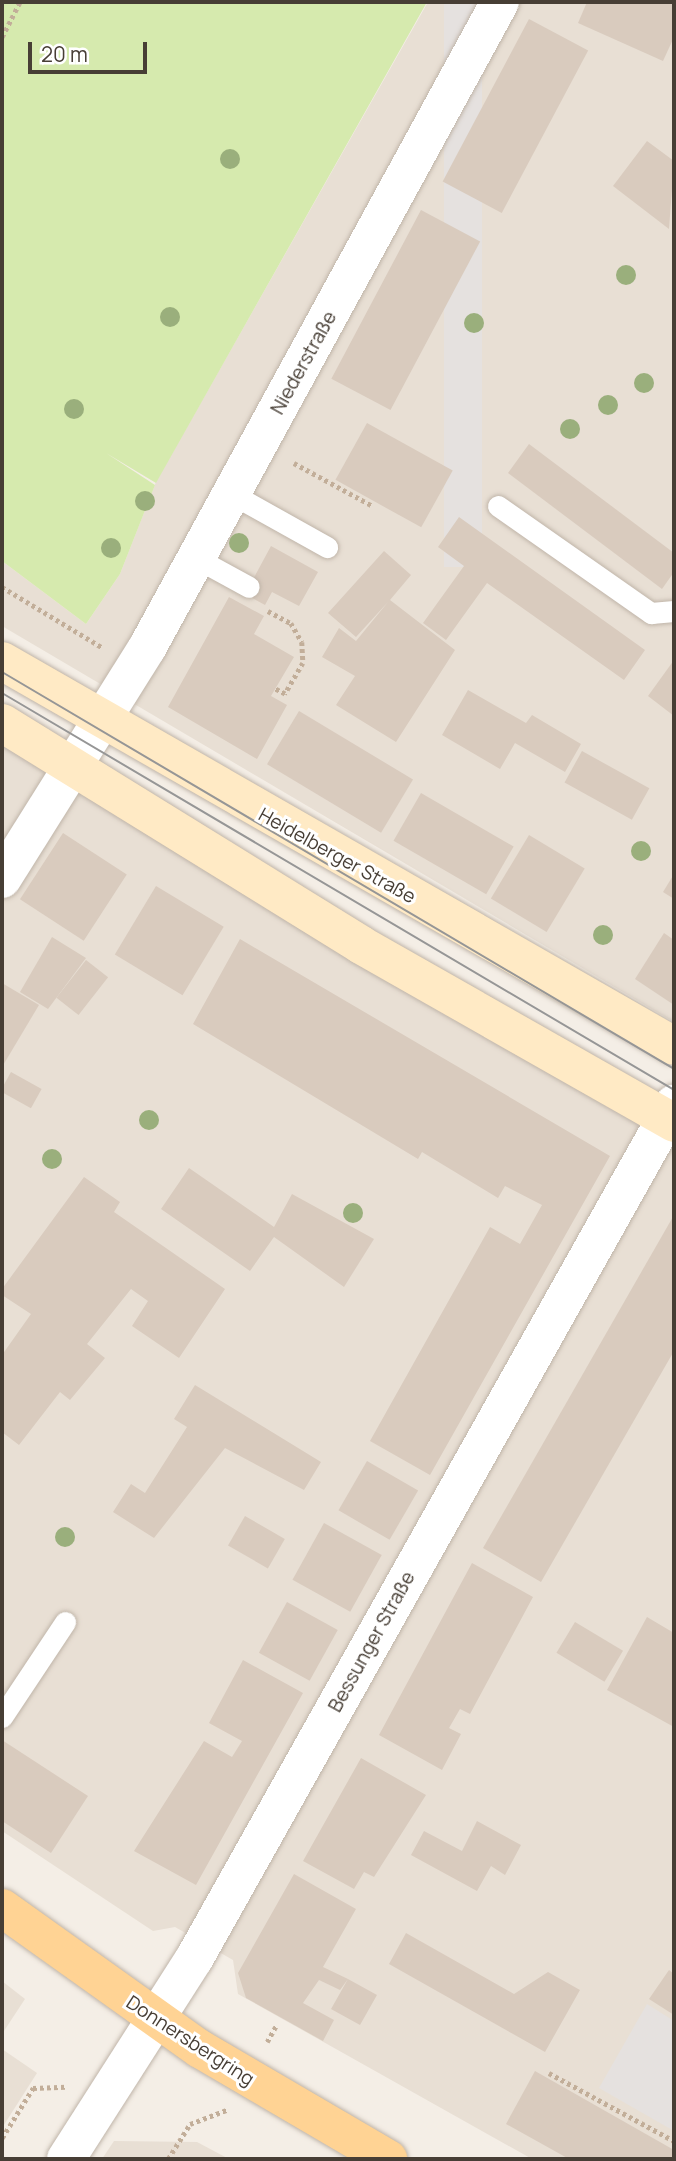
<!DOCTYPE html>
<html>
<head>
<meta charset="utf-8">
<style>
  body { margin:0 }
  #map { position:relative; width:676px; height:2161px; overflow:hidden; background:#f4eee6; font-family:Manrope,sans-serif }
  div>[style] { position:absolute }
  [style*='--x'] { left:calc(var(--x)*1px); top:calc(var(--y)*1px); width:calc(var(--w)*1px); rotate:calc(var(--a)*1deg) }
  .residential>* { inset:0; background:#e8dfd4 }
  .green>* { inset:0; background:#d6eaae }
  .parking>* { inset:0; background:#e5e1df; transform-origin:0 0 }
  .building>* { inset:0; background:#d9cbbe; transform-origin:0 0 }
  .path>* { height:4.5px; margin-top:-2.25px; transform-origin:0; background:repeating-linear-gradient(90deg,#c2ae99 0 3.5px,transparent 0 7px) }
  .roads { filter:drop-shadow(0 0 2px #c0b5a9) drop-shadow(0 0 2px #c0b5a9) }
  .service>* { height:21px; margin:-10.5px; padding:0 10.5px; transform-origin:10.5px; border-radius:10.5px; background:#fff }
  .minor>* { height:38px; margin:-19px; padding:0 19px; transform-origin:19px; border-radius:19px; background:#fff }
  .secondary>* { height:38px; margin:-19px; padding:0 19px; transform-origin:19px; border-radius:19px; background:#ffeac5 }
  .primary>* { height:38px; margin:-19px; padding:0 19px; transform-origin:19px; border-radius:19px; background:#ffd394 }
  .tram>* { height:2px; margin:-1px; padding:0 1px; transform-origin:1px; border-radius:1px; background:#969696 }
  .trees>* { width:20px; height:20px; margin:-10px; border-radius:50%; background:#9aaf7c }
  span { translate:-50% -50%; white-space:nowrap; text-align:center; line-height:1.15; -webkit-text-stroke:6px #fff; paint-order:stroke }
  .street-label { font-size:19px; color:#473e35 }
  .frame { position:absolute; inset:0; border:4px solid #473e35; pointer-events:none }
  .scale { position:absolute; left:28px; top:42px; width:119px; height:32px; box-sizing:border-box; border:4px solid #473e35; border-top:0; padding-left:9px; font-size:21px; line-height:24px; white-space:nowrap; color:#473e35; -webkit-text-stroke:5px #fff; paint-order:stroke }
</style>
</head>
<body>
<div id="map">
  <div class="residential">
    <div style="clip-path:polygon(428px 2px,674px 2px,674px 1022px,2px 626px,2px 561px,86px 624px,120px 574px,156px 482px)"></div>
    <div style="clip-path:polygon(2px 723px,674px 1123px,674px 2159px,532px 2159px,238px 1994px,233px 1960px,175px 1927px,153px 1931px,2px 1831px)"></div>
    <div style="clip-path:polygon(2px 1981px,25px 1999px,2px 2034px)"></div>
    <div style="clip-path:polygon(2px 2049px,37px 2073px,2px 2128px)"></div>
    <div style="clip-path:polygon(114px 2141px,197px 2142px,229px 2159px,102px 2159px)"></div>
  </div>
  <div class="green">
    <div style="clip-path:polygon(2px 2px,427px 2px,156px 483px,106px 453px,155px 485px,120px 574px,86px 624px,2px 561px)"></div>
  </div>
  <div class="parking">
    <div style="left:444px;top:2px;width:38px;height:565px"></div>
    <div style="clip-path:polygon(647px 2004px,674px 2021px,674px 2131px,599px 2088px)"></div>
  </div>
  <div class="building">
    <div style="clip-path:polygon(587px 2px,674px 2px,674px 37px,663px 61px,578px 23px)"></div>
    <div style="left:529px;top:19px;width:67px;height:184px;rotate:28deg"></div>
    <div style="clip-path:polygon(647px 141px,674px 161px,669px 229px,613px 186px)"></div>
    <div style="left:421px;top:210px;width:67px;height:191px;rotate:28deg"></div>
    <div style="left:367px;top:423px;width:98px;height:65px;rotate:29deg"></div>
    <div style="clip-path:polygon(529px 444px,674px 553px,674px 572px,662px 589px,508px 473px)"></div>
    <div style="clip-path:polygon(459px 517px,645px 650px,624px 680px,487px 583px,446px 640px,423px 623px,464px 566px,438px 547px)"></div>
    <div style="clip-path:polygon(271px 546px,318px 572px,299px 606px,272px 592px,265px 605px,245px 594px)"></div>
    <div style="clip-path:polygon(384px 551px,411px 575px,390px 600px,455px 650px,396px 742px,336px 705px,355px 676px,322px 657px,339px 628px,356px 641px,388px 602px,356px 637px,328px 613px)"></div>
    <div style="clip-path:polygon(229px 597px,264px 616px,254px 634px,294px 657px,271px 696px,287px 705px,257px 759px,168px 707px)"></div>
    <div style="clip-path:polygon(674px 660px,674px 716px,648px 696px)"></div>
    <div style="clip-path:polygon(468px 690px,526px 723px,532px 715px,581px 744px,565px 772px,515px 743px,500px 769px,442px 735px)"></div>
    <div style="left:299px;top:711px;width:133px;height:62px;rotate:31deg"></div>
    <div style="left:582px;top:751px;width:77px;height:36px;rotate:29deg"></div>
    <div style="left:421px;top:793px;width:107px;height:55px;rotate:30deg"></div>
    <div style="left:63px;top:833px;width:76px;height:79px;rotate:33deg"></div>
    <div style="left:529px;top:835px;width:65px;height:74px;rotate:31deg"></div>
    <div style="clip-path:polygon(674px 874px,674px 899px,663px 892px)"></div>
    <div style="left:156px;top:886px;width:79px;height:80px;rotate:31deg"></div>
    <div style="clip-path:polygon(664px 933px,674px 940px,674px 1005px,635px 979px)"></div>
    <div style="clip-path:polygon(52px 937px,86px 958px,48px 1009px,20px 992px)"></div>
    <div style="clip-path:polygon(240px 939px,610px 1156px,430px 1475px,370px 1441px,490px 1227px,520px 1244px,542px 1205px,505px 1186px,498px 1198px,422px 1152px,418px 1159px,193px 1024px)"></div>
    <div style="left:86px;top:960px;width:28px;height:48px;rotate:38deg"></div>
    <div style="clip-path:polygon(2px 983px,39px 1005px,2px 1067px)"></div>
    <div style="left:11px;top:1072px;width:35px;height:22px;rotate:29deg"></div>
    <div style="clip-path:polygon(189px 1168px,274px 1227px,292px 1194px,374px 1239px,344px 1287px,274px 1237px,250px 1271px,161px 1209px)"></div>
    <div style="clip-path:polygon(84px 1177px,120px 1202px,114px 1212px,225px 1289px,179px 1358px,132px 1326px,148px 1301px,131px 1289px,87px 1344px,105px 1358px,70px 1400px,60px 1392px,19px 1445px,2px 1432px,2px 1355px,31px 1314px,2px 1295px,2px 1289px)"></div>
    <div style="clip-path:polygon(674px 1215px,674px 1351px,541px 1582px,483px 1548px)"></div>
    <div style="clip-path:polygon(195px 1385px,321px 1462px,304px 1490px,225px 1448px,154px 1538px,113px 1512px,131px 1484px,145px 1493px,187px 1427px,174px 1419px)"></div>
    <div style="left:367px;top:1461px;width:59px;height:57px;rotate:30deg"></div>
    <div style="left:245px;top:1516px;width:46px;height:34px;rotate:30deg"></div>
    <div style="left:324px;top:1523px;width:66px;height:65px;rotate:29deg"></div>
    <div style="clip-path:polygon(472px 1563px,533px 1597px,470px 1714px,460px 1709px,449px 1728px,461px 1734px,442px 1770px,379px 1735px)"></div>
    <div style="left:287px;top:1602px;width:58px;height:58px;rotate:29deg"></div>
    <div style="clip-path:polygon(647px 1617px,674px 1633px,674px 1727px,607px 1690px)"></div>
    <div style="left:575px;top:1622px;width:56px;height:36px;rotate:31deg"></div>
    <div style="clip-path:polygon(243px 1660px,303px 1693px,196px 1885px,134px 1851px,204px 1741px,232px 1757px,242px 1741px,209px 1723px)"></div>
    <div style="clip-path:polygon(2px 1740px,88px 1796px,51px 1853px,2px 1821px)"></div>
    <div style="clip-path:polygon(361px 1758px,426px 1795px,374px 1877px,364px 1872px,354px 1889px,303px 1861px)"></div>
    <div style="clip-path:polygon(477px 1821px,521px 1845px,505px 1875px,491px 1866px,477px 1891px,411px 1855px,424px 1831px,462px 1851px)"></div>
    <div style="clip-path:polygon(294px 1874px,356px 1909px,323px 1967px,348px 1979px,377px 1995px,360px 2025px,331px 2009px,348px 1979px,340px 1990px,319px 1980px,303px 2003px,334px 2020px,323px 2041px,246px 1998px,238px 1973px)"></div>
    <div style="clip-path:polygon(406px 1933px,514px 1994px,548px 1972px,580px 1990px,545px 2052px,389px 1964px)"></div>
    <div style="clip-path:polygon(669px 1970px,674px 1974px,674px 2015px,649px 1999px)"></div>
    <div style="clip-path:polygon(535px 2071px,674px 2150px,674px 2159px,569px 2159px,506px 2124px)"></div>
  </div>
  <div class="path">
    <div style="--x:2;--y:37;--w:39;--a:-63"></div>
    <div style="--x:294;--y:463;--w:88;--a:28.6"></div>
    <div style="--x:2;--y:587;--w:118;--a:31.1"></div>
    <div style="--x:268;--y:611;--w:26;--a:28"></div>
    <div style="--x:291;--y:623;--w:22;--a:60"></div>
    <div style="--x:302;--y:642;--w:21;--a:87"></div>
    <div style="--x:303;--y:663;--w:36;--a:120"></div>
    <div style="--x:285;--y:694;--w:11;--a:-153"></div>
    <div style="--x:267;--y:2042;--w:18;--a:-61"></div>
    <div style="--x:549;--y:2073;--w:142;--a:28.5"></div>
    <div style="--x:2;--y:2138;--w:59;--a:-58.2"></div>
    <div style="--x:33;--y:2088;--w:33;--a:-2"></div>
    <div style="--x:168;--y:2159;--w:41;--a:-57.8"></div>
    <div style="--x:190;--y:2124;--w:40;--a:-21"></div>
  </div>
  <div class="roads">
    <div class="service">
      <div style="--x:232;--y:494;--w:109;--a:29.2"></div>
      <div style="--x:498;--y:506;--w:187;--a:35"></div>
      <div style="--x:651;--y:613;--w:23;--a:-5"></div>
      <div style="--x:196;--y:558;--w:60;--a:28.7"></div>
      <div style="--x:2;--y:1717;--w:114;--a:-56.4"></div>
    </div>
    <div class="minor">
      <div style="--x:2;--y:879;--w:273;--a:-57.9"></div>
      <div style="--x:147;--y:648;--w:736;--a:-61.35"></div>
      <div style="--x:66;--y:2159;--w:237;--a:-57.4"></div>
      <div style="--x:194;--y:1959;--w:981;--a:-60.69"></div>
    </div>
    <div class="secondary">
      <div style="--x:2;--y:661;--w:774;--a:29.81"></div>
      <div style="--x:2;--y:723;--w:422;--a:31.7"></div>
      <div style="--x:361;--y:945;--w:360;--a:29.6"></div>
    </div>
    <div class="primary">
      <div style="--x:2;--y:1908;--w:243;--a:35.5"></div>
      <div style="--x:200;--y:2049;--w:218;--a:30.3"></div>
    </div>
  </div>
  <div class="tram">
    <div style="--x:2;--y:672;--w:781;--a:30.57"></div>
    <div style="--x:2;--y:693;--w:781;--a:30.57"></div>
  </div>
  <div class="trees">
    <div style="left:230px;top:159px"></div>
    <div style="left:626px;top:275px"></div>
    <div style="left:170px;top:317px"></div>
    <div style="left:474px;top:323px"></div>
    <div style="left:644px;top:383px"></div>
    <div style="left:608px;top:405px"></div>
    <div style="left:74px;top:409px"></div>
    <div style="left:570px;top:429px"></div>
    <div style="left:145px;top:501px"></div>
    <div style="left:239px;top:543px"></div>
    <div style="left:111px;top:548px"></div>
    <div style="left:641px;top:851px"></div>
    <div style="left:603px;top:935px"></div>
    <div style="left:149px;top:1120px"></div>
    <div style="left:52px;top:1159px"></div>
    <div style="left:353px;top:1213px"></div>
    <div style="left:65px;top:1537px"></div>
  </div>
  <div class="street-label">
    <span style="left:304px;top:363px;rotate:-61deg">Niederstraße</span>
    <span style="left:337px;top:856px;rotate:29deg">Heidelberger Straße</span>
    <span style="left:372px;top:1642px;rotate:-61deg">Bessunger Straße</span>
    <span style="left:190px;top:2041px;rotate:33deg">Donnersbergring</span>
  </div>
  <div class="frame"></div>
  <div class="scale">20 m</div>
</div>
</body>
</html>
